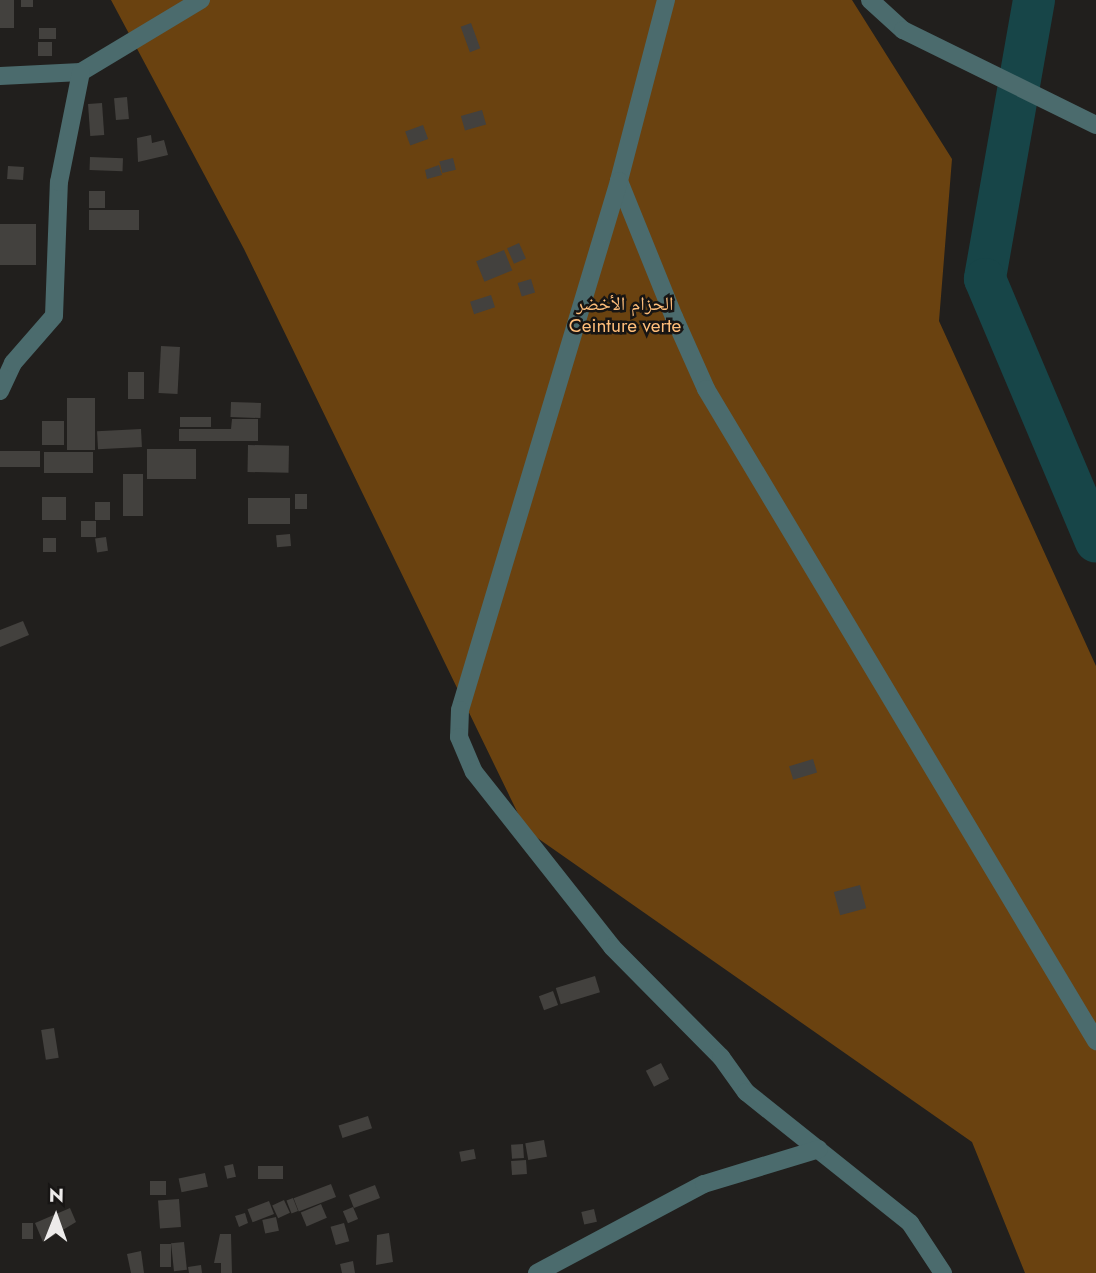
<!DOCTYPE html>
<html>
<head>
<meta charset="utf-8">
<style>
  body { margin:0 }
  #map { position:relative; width:1096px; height:1273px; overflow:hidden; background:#211f1d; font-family:Jost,"Noto Naskh Arabic",sans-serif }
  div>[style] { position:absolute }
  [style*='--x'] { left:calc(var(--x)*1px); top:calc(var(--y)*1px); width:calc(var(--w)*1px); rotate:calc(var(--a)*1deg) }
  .forest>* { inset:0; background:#6a4210 }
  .river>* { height:42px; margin:-21px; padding:0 21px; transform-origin:21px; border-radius:21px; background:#174548 }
  .building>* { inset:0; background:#43413e; transform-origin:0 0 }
  .minor>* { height:18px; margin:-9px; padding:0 9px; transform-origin:9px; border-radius:9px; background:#4b6b6d }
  span { translate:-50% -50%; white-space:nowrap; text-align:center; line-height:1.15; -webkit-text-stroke:5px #171514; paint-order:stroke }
  .park-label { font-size:19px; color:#ffbe7a }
  .north { position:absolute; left:21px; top:1182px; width:70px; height:70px; -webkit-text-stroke:5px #171514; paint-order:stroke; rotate:1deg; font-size:19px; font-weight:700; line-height:28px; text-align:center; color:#edebea }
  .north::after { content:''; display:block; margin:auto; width:24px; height:32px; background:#edebea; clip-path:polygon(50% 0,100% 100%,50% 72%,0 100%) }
</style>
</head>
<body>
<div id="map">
  <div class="forest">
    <div style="clip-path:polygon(111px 0,852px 0,952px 159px,939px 321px,1096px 666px,1096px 1273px,1025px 1273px,972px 1142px,526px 830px,244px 249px)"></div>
  </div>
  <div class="river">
    <div style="--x:1034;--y:0;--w:283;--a:100"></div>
    <div style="--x:985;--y:279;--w:285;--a:67.1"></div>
  </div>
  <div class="building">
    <div style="left:0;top:0;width:14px;height:28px"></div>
    <div style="left:21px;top:0;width:12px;height:7px"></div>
    <div style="left:471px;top:23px;width:27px;height:11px;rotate:70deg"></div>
    <div style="left:39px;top:28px;width:17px;height:11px"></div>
    <div style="left:38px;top:42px;width:14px;height:14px"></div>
    <div style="left:127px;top:97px;width:22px;height:13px;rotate:85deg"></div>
    <div style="left:102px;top:103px;width:32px;height:14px;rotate:86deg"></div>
    <div style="left:482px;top:110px;width:15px;height:22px;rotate:74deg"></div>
    <div style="left:423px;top:125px;width:15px;height:19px;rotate:70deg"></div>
    <div style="clip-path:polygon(151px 135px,152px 143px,164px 140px,168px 155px,138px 162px,137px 138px)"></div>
    <div style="left:90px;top:157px;width:33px;height:13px;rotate:2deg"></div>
    <div style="left:453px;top:158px;width:12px;height:14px;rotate:76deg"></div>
    <div style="clip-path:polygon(439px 165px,442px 175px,427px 179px,425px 170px)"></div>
    <div style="left:8px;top:166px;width:16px;height:13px;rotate:4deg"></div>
    <div style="left:89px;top:191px;width:16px;height:17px"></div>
    <div style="left:139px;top:210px;width:20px;height:50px;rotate:90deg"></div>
    <div style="left:36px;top:224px;width:41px;height:36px;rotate:90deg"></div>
    <div style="left:519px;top:243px;width:17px;height:13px;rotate:66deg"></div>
    <div style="left:504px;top:250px;width:22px;height:30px;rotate:68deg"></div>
    <div style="left:531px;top:279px;width:14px;height:14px;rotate:73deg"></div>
    <div style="left:491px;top:295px;width:13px;height:22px;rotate:72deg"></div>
    <div style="left:161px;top:346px;width:19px;height:47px;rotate:3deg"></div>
    <div style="left:128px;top:372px;width:16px;height:27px"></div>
    <div style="left:67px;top:398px;width:28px;height:52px"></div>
    <div style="left:231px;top:402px;width:30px;height:15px;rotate:2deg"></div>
    <div style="left:180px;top:417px;width:31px;height:10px"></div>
    <div style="clip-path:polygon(232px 419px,258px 419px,258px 441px,179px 441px,179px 429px,231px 429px)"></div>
    <div style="left:42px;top:421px;width:22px;height:24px"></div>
    <div style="left:141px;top:429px;width:18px;height:44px;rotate:87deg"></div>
    <div style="left:248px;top:445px;width:41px;height:27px;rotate:1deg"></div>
    <div style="left:147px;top:449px;width:49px;height:30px"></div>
    <div style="left:40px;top:451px;width:16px;height:40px;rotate:90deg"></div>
    <div style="left:93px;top:452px;width:21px;height:49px;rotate:90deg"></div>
    <div style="left:123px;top:474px;width:20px;height:42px"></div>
    <div style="left:295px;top:494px;width:12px;height:15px"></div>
    <div style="left:42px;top:497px;width:24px;height:23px"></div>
    <div style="left:248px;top:498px;width:42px;height:26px"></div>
    <div style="left:95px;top:502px;width:15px;height:18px"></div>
    <div style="left:81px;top:521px;width:15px;height:16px"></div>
    <div style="left:290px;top:534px;width:12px;height:14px;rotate:85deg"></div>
    <div style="left:106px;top:537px;width:14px;height:11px;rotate:82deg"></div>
    <div style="left:43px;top:538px;width:13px;height:14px"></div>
    <div style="clip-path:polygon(23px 621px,29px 635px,0 647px,0 630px)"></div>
    <div style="left:813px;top:759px;width:14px;height:25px;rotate:73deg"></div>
    <div style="left:860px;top:885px;width:24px;height:27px;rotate:75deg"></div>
    <div style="left:595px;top:976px;width:17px;height:41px;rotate:73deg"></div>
    <div style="left:553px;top:991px;width:15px;height:15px;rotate:70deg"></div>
    <div style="left:54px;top:1028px;width:30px;height:13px;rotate:81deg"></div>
    <div style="left:661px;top:1063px;width:18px;height:17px;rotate:63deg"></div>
    <div style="left:368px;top:1116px;width:13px;height:31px;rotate:72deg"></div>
    <div style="left:544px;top:1140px;width:17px;height:19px;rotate:80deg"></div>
    <div style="left:523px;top:1144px;width:14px;height:12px;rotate:86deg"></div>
    <div style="left:474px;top:1149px;width:10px;height:15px;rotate:79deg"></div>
    <div style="left:526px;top:1160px;width:14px;height:15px;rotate:86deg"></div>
    <div style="left:233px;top:1164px;width:13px;height:9px;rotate:77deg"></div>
    <div style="left:258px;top:1166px;width:25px;height:13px"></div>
    <div style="left:205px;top:1173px;width:14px;height:27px;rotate:78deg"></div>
    <div style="left:150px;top:1181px;width:16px;height:14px"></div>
    <div style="left:331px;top:1184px;width:14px;height:40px;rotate:69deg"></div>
    <div style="left:375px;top:1185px;width:14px;height:28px;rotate:69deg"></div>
    <div style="left:293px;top:1198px;width:14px;height:7px;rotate:69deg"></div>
    <div style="left:179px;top:1199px;width:28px;height:21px;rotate:86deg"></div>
    <div style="left:284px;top:1200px;width:14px;height:13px;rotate:65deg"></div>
    <div style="left:269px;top:1201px;width:14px;height:23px;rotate:69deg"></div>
    <div style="left:321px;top:1204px;width:15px;height:22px;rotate:67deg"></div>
    <div style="left:353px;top:1207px;width:13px;height:11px;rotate:67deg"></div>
    <div style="clip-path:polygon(70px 1208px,76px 1222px,43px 1242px,35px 1223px)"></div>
    <div style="left:594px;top:1209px;width:13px;height:13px;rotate:77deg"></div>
    <div style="clip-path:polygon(245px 1213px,248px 1223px,239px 1227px,235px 1216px)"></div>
    <div style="left:276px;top:1217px;width:14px;height:14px;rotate:78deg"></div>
    <div style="left:22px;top:1223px;width:11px;height:16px"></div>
    <div style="left:344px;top:1223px;width:19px;height:14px;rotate:74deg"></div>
    <div style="clip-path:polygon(389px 1233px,393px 1262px,376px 1265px,377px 1235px)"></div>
    <div style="clip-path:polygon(220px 1234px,231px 1234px,232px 1273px,221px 1273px,221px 1263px,214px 1263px)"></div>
    <div style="left:184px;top:1242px;width:28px;height:13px;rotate:84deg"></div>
    <div style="left:160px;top:1244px;width:11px;height:23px"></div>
    <div style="clip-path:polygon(141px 1251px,144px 1273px,131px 1273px,127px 1254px)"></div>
    <div style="clip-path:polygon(353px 1261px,355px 1273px,342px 1273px,340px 1264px)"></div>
    <div style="clip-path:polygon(201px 1265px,202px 1273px,189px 1273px,188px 1267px)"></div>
  </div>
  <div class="minor">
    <div style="--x:666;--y:0;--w:187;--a:104.6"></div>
    <div style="--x:619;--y:181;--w:147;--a:68"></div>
    <div style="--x:674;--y:317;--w:79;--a:66"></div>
    <div style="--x:706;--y:389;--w:760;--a:59.11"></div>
    <div style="--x:870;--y:0;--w:45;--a:42.3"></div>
    <div style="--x:903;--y:30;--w:215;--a:26.2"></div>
    <div style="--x:0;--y:76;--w:81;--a:-2.8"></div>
    <div style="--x:81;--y:72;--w:140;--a:-31"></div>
    <div style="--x:619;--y:181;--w:552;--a:106.73"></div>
    <div style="--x:460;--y:710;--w:27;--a:92"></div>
    <div style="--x:459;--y:737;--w:38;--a:67"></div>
    <div style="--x:474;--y:772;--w:223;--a:51.7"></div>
    <div style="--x:612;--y:947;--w:155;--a:45.3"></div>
    <div style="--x:721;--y:1057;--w:43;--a:54.5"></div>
    <div style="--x:746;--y:1092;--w:210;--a:38.6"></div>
    <div style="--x:910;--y:1223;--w:60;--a:56.6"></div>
    <div style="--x:0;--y:391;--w:31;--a:-65"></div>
    <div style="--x:13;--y:363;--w:62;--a:-48.9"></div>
    <div style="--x:54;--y:316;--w:134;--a:-87.9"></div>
    <div style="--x:59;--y:182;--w:112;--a:-78.7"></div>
    <div style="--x:537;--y:1273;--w:189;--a:-28.1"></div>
    <div style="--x:704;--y:1184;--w:120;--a:-16.9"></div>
  </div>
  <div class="park-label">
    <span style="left:625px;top:315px">الحزام الأخضر<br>Ceinture verte</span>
  </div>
  <div class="north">N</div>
</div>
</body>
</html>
